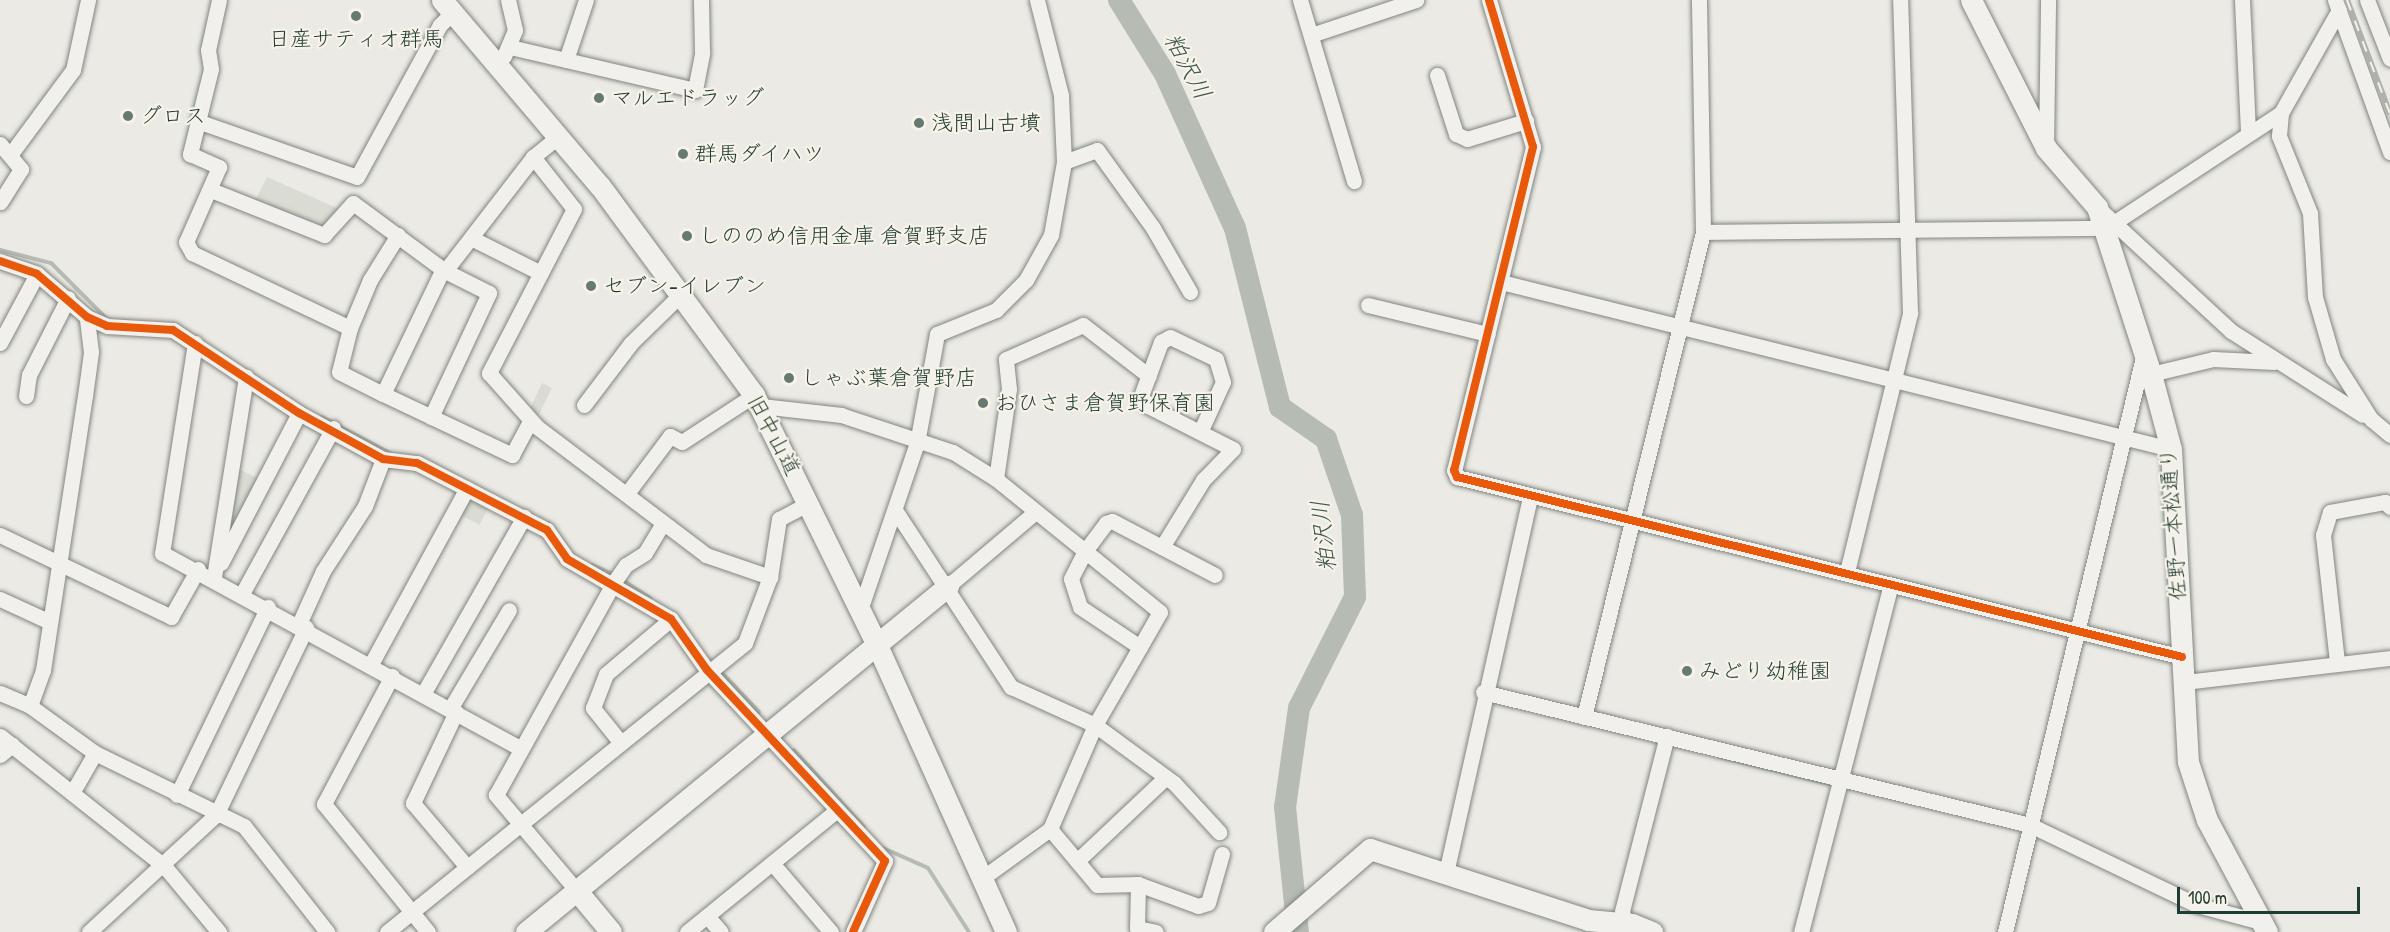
<!DOCTYPE html>
<html>
<head>
<meta charset="utf-8">
<style>
  body { margin:0 }
  #map { position:relative; width:2390px; height:932px; overflow:hidden; background:#ebeae4; font-family:"Patrick Hand","Klee One",sans-serif }
  div>[style] { position:absolute }
  [style*='--x'] { left:calc(var(--x)*1px); top:calc(var(--y)*1px); width:calc(var(--w)*1px); rotate:calc(var(--a)*1deg) }
  .green>* { inset:0; background:#dadbd2; transform-origin:0 0 }
  .stream>* { height:4px; margin:-2px; padding:0 2px; transform-origin:2px; border-radius:2px; background:#b6bcb4 }
  .river>* { height:22px; margin:-11px; padding:0 11px; transform-origin:11px; border-radius:11px; background:#b6bcb4 }
  .roads { filter:drop-shadow(0 0 2px #808581) drop-shadow(0 0 2px #808581) }
  .street>* { height:15px; margin:-7.5px; padding:0 7.5px; transform-origin:7.5px; border-radius:7.5px; background:#f1f0ec }
  .secondary>* { height:21px; margin:-10.5px; padding:0 10.5px; transform-origin:10.5px; border-radius:10.5px; background:#f1f0ec }
  .rail>* { height:6px; margin-top:-3px; transform-origin:0; background:repeating-linear-gradient(90deg,#f7f3e8 0 11px,#afb1ad 0 22px); box-sizing:border-box; border-block:2px solid #afb1ad }
  .cycleway>* { height:8px; margin:-4px; padding:0 4px; transform-origin:4px; border-radius:4px; background:#e8590c }
  .dots>* { width:16px; height:16px; translate:-50% -50%; box-sizing:border-box; border:3px solid #f7f3e8; border-radius:50% }
  span { translate:-50% -50%; white-space:nowrap; text-align:center; line-height:1.15; -webkit-text-stroke:4.5px #f7f3e8; paint-order:stroke }
  .poi-label { font-size:22px; color:#1f3d34 }
  .left { translate:0 -50%; text-align:left }
  .street-label { font-size:22px; color:#1f3d34 }
  .water-label { font-size:24px; color:#3f584f; font-style:italic }
  .scale { position:absolute; left:2177px; top:887px; width:183px; height:27px; box-sizing:border-box; border:3px solid #1f3d34; border-top:0; padding-left:8px; font-size:18px; line-height:21px; white-space:nowrap; color:#1f3d34; -webkit-text-stroke:4px #f7f3e8; paint-order:stroke }
</style>
</head>
<body>
<div id="map">
  <div class="green">
    <div style="clip-path:polygon(267px 177px,339px 209px,324px 228px,254px 203px)"></div>
    <div style="clip-path:polygon(542px 383px,552px 388px,537px 418px,531px 407px)"></div>
    <div style="clip-path:polygon(236px 468px,260px 479px,221px 556px)"></div>
    <div style="left:469px;top:497px;width:22px;height:20px;rotate:27deg"></div>
  </div>
  <div class="stream">
    <div style="--x:0;--y:250;--w:53;--a:14.3"></div>
    <div style="--x:51;--y:263;--w:78;--a:45"></div>
    <div style="--x:322;--y:417;--w:77;--a:27.9"></div>
    <div style="--x:548;--y:523;--w:28;--a:52"></div>
    <div style="--x:592;--y:565;--w:25;--a:23"></div>
    <div style="--x:621;--y:579;--w:35;--a:33"></div>
    <div style="--x:719;--y:670;--w:58;--a:46.4"></div>
    <div style="--x:794;--y:750;--w:104;--a:47.7"></div>
    <div style="--x:1720;--y:757;--w:113;--a:13.8"></div>
    <div style="--x:883;--y:848;--w:49;--a:24"></div>
    <div style="--x:928;--y:868;--w:76;--a:57.4"></div>
  </div>
  <div class="river">
    <div style="--x:1119;--y:0;--w:87;--a:58.1"></div>
    <div style="--x:1165;--y:74;--w:169;--a:65.6"></div>
    <div style="--x:1235;--y:228;--w:185;--a:75.9"></div>
    <div style="--x:1280;--y:407;--w:56;--a:34.8"></div>
    <div style="--x:1326;--y:439;--w:80;--a:71.1"></div>
    <div style="--x:1352;--y:515;--w:82;--a:87.9"></div>
    <div style="--x:1355;--y:597;--w:124;--a:116.8"></div>
    <div style="--x:1299;--y:708;--w:100;--a:98"></div>
    <div style="--x:1285;--y:807;--w:126;--a:84.1"></div>
  </div>
  <div class="roads">
    <div class="street">
      <div style="--x:219;--y:0;--w:51;--a:102.4"></div>
      <div style="--x:208;--y:50;--w:19;--a:81"></div>
      <div style="--x:211;--y:69;--w:88;--a:103.9"></div>
      <div style="--x:190;--y:154;--w:32;--a:24"></div>
      <div style="--x:219;--y:167;--w:82;--a:113.7"></div>
      <div style="--x:186;--y:242;--w:13;--a:61"></div>
      <div style="--x:192;--y:253;--w:175;--a:25.4"></div>
      <div style="--x:350;--y:328;--w:52;--a:-67.4"></div>
      <div style="--x:370;--y:280;--w:53;--a:-58.1"></div>
      <div style="--x:1300;--y:0;--w:189;--a:73.4"></div>
      <div style="--x:1489;--y:0;--w:153;--a:73.3"></div>
      <div style="--x:1533;--y:147;--w:333;--a:103.7"></div>
      <div style="--x:1454;--y:470;--w:8;--a:67"></div>
      <div style="--x:1457;--y:477;--w:747;--a:13.94"></div>
      <div style="--x:2242;--y:0;--w:131;--a:87.4"></div>
      <div style="--x:2335;--y:0;--w:162;--a:70.1"></div>
      <div style="--x:2367;--y:0;--w:63;--a:68.7"></div>
      <div style="--x:2339;--y:10;--w:118;--a:119.4"></div>
      <div style="--x:2281;--y:113;--w:23;--a:95"></div>
      <div style="--x:2279;--y:136;--w:83;--a:68.1"></div>
      <div style="--x:2310;--y:213;--w:84;--a:86.6"></div>
      <div style="--x:2315;--y:297;--w:65;--a:73.8"></div>
      <div style="--x:2333;--y:359;--w:71;--a:57.7"></div>
      <div style="--x:2371;--y:419;--w:25;--a:40"></div>
      <div style="--x:1311;--y:35;--w:111;--a:-18.4"></div>
      <div style="--x:510;--y:47;--w:190;--a:13.1"></div>
      <div style="--x:695;--y:90;--w:38;--a:-79"></div>
      <div style="--x:702;--y:53;--w:53;--a:-91.1"></div>
      <div style="--x:504;--y:56;--w:28;--a:-67"></div>
      <div style="--x:515;--y:30;--w:31;--a:-103"></div>
      <div style="--x:566;--y:60;--w:63;--a:-71.6"></div>
      <div style="--x:1437;--y:75;--w:62;--a:72.1"></div>
      <div style="--x:1456;--y:134;--w:12;--a:24"></div>
      <div style="--x:1467;--y:139;--w:62;--a:-17"></div>
      <div style="--x:200;--y:122;--w:166;--a:19.3"></div>
      <div style="--x:357;--y:177;--w:173;--a:-61.4"></div>
      <div style="--x:440;--y:25;--w:20;--a:-45"></div>
      <div style="--x:0;--y:144;--w:33;--a:50"></div>
      <div style="--x:21;--y:169;--w:39;--a:122"></div>
      <div style="--x:2046;--y:148;--w:148;--a:-89.2"></div>
      <div style="--x:10;--y:155;--w:106;--a:-53.5"></div>
      <div style="--x:73;--y:70;--w:72;--a:-77.9"></div>
      <div style="--x:533;--y:157;--w:66;--a:51.7"></div>
      <div style="--x:574;--y:209;--w:185;--a:117.4"></div>
      <div style="--x:489;--y:373;--w:72;--a:48.4"></div>
      <div style="--x:537;--y:427;--w:212;--a:37.1"></div>
      <div style="--x:706;--y:555;--w:68;--a:19"></div>
      <div style="--x:1064;--y:162;--w:35;--a:-20"></div>
      <div style="--x:1097;--y:150;--w:96;--a:54.3"></div>
      <div style="--x:1153;--y:228;--w:74;--a:60"></div>
      <div style="--x:211;--y:190;--w:122;--a:21.7"></div>
      <div style="--x:324;--y:235;--w:43;--a:-47.8"></div>
      <div style="--x:353;--y:203;--w:114;--a:36.5"></div>
      <div style="--x:445;--y:271;--w:144;--a:-52.3"></div>
      <div style="--x:533;--y:157;--w:33;--a:-39"></div>
      <div style="--x:2097;--y:207;--w:183;--a:42.8"></div>
      <div style="--x:2231;--y:331;--w:156;--a:32.5"></div>
      <div style="--x:2115;--y:222;--w:199;--a:-33.3"></div>
      <div style="--x:1703;--y:232;--w:399;--a:-0.6"></div>
      <div style="--x:471;--y:238;--w:78;--a:26.6"></div>
      <div style="--x:0;--y:261;--w:39;--a:19"></div>
      <div style="--x:37;--y:274;--w:66;--a:40.7"></div>
      <div style="--x:87;--y:317;--w:22;--a:24"></div>
      <div style="--x:107;--y:326;--w:66;--a:3.5"></div>
      <div style="--x:173;--y:330;--w:151;--a:33.4"></div>
      <div style="--x:299;--y:413;--w:96;--a:28.7"></div>
      <div style="--x:383;--y:459;--w:34;--a:7"></div>
      <div style="--x:417;--y:463;--w:146;--a:27.3"></div>
      <div style="--x:547;--y:530;--w:35;--a:55"></div>
      <div style="--x:567;--y:559;--w:120;--a:30"></div>
      <div style="--x:671;--y:619;--w:62;--a:54.8"></div>
      <div style="--x:707;--y:670;--w:261;--a:47"></div>
      <div style="--x:885;--y:861;--w:78;--a:114.3"></div>
      <div style="--x:1501;--y:282;--w:690;--a:14"></div>
      <div style="--x:1368;--y:305;--w:123;--a:13.6"></div>
      <div style="--x:350;--y:328;--w:45;--a:104"></div>
      <div style="--x:339;--y:372;--w:49;--a:26.6"></div>
      <div style="--x:383;--y:394;--w:139;--a:-64.4"></div>
      <div style="--x:0;--y:343;--w:78;--a:-61.8"></div>
      <div style="--x:195;--y:343;--w:213;--a:98.9"></div>
      <div style="--x:162;--y:553;--w:408;--a:28.6"></div>
      <div style="--x:2151;--y:374;--w:64;--a:-13.6"></div>
      <div style="--x:2213;--y:359;--w:61;--a:2.8"></div>
      <div style="--x:383;--y:394;--w:143;--a:25.3"></div>
      <div style="--x:512;--y:455;--w:38;--a:-62"></div>
      <div style="--x:26;--y:396;--w:21;--a:-82"></div>
      <div style="--x:29;--y:375;--w:86;--a:-63.1"></div>
      <div style="--x:584;--y:405;--w:78;--a:-52.8"></div>
      <div style="--x:631;--y:343;--w:71;--a:-44.4"></div>
      <div style="--x:761;--y:406;--w:81;--a:6.4"></div>
      <div style="--x:841;--y:415;--w:118;--a:18.3"></div>
      <div style="--x:953;--y:452;--w:51;--a:32.1"></div>
      <div style="--x:996;--y:479;--w:114;--a:39"></div>
      <div style="--x:1085;--y:551;--w:31;--a:117"></div>
      <div style="--x:1071;--y:579;--w:29;--a:72"></div>
      <div style="--x:1080;--y:607;--w:72;--a:33.7"></div>
      <div style="--x:1140;--y:647;--w:90;--a:120"></div>
      <div style="--x:1095;--y:725;--w:113;--a:113.4"></div>
      <div style="--x:1050;--y:829;--w:85;--a:144.1"></div>
      <div style="--x:431;--y:417;--w:137;--a:-64.9"></div>
      <div style="--x:489;--y:293;--w:49;--a:-153.4"></div>
      <div style="--x:996;--y:479;--w:91;--a:-81.8"></div>
      <div style="--x:1009;--y:389;--w:30;--a:-96"></div>
      <div style="--x:1006;--y:359;--w:84;--a:-23.8"></div>
      <div style="--x:1083;--y:325;--w:83;--a:37.7"></div>
      <div style="--x:628;--y:492;--w:70;--a:-53.1"></div>
      <div style="--x:670;--y:436;--w:13;--a:27"></div>
      <div style="--x:682;--y:442;--w:86;--a:-33.1"></div>
      <div style="--x:895;--y:510;--w:212;--a:56.8"></div>
      <div style="--x:1011;--y:687;--w:92;--a:24.3"></div>
      <div style="--x:1095;--y:725;--w:98;--a:36.3"></div>
      <div style="--x:1174;--y:783;--w:67;--a:47.4"></div>
      <div style="--x:0;--y:535;--w:190;--a:25.6"></div>
      <div style="--x:171;--y:617;--w:55;--a:-60.6"></div>
      <div style="--x:1162;--y:547;--w:79;--a:-58.5"></div>
      <div style="--x:1203;--y:480;--w:43;--a:-45.9"></div>
      <div style="--x:1233;--y:449;--w:95;--a:-153.2"></div>
      <div style="--x:1148;--y:406;--w:12;--a:-125"></div>
      <div style="--x:1141;--y:396;--w:58;--a:-69.7"></div>
      <div style="--x:1161;--y:342;--w:10;--a:-29"></div>
      <div style="--x:1170;--y:337;--w:51;--a:25.6"></div>
      <div style="--x:1216;--y:359;--w:24;--a:73"></div>
      <div style="--x:1223;--y:382;--w:53;--a:114.6"></div>
      <div style="--x:221;--y:563;--w:169;--a:-62.5"></div>
      <div style="--x:1847;--y:572;--w:267;--a:-76.3"></div>
      <div style="--x:1910;--y:313;--w:313;--a:-91.8"></div>
      <div style="--x:214;--y:577;--w:203;--a:-80.9"></div>
      <div style="--x:948;--y:586;--w:111;--a:-40.3"></div>
      <div style="--x:243;--y:592;--w:187;--a:-61.2"></div>
      <div style="--x:0;--y:599;--w:53;--a:24.6"></div>
      <div style="--x:859;--y:613;--w:180;--a:-71.2"></div>
      <div style="--x:917;--y:443;--w:111;--a:-79.6"></div>
      <div style="--x:937;--y:334;--w:64;--a:-22.1"></div>
      <div style="--x:996;--y:310;--w:42;--a:-45"></div>
      <div style="--x:1026;--y:280;--w:51;--a:-60.9"></div>
      <div style="--x:1051;--y:235;--w:74;--a:-79.9"></div>
      <div style="--x:1064;--y:162;--w:67;--a:-92.6"></div>
      <div style="--x:1061;--y:95;--w:98;--a:-104.2"></div>
      <div style="--x:299;--y:624;--w:58;--a:-65.6"></div>
      <div style="--x:323;--y:571;--w:77;--a:-57.1"></div>
      <div style="--x:365;--y:506;--w:50;--a:-69"></div>
      <div style="--x:1140;--y:647;--w:40;--a:-60.3"></div>
      <div style="--x:1160;--y:612;--w:97;--a:-140.9"></div>
      <div style="--x:1085;--y:551;--w:35;--a:-53"></div>
      <div style="--x:1106;--y:523;--w:6;--a:-18"></div>
      <div style="--x:1112;--y:521;--w:116;--a:27.7"></div>
      <div style="--x:2337;--y:662;--w:128;--a:-96.3"></div>
      <div style="--x:2323;--y:535;--w:24;--a:-73"></div>
      <div style="--x:2330;--y:512;--w:56;--a:-10.3"></div>
      <div style="--x:2385;--y:502;--w:7;--a:45"></div>
      <div style="--x:371;--y:664;--w:200;--a:-61.4"></div>
      <div style="--x:392;--y:676;--w:145;--a:118"></div>
      <div style="--x:324;--y:804;--w:165;--a:50.9"></div>
      <div style="--x:2185;--y:682;--w:206;--a:-6.7"></div>
      <div style="--x:1483;--y:692;--w:563;--a:13.67"></div>
      <div style="--x:2030;--y:825;--w:185;--a:25.6"></div>
      <div style="--x:2197;--y:905;--w:69;--a:15"></div>
      <div style="--x:0;--y:693;--w:33;--a:23"></div>
      <div style="--x:30;--y:706;--w:80;--a:35.9"></div>
      <div style="--x:95;--y:753;--w:166;--a:26.1"></div>
      <div style="--x:244;--y:826;--w:135;--a:51.9"></div>
      <div style="--x:423;--y:694;--w:204;--a:-60.3"></div>
      <div style="--x:30;--y:706;--w:38;--a:-70"></div>
      <div style="--x:43;--y:670;--w:277;--a:-81.3"></div>
      <div style="--x:85;--y:396;--w:44;--a:-82.2"></div>
      <div style="--x:91;--y:352;--w:35;--a:-97"></div>
      <div style="--x:450;--y:709;--w:115;--a:-59.2"></div>
      <div style="--x:456;--y:712;--w:101;--a:115.3"></div>
      <div style="--x:413;--y:803;--w:84;--a:49.8"></div>
      <div style="--x:1584;--y:717;--w:499;--a:-76.2"></div>
      <div style="--x:1703;--y:232;--w:232;--a:-91"></div>
      <div style="--x:0;--y:736;--w:211;--a:38.4"></div>
      <div style="--x:165;--y:867;--w:85;--a:50.3"></div>
      <div style="--x:621;--y:743;--w:45;--a:-128.7"></div>
      <div style="--x:593;--y:708;--w:36;--a:-69"></div>
      <div style="--x:606;--y:674;--w:85;--a:-40.2"></div>
      <div style="--x:0;--y:755;--w:16;--a:-40"></div>
      <div style="--x:72;--y:793;--w:46;--a:-60.1"></div>
      <div style="--x:177;--y:795;--w:209;--a:-64.2"></div>
      <div style="--x:1050;--y:829;--w:73;--a:50"></div>
      <div style="--x:1097;--y:885;--w:41;--a:-1.4"></div>
      <div style="--x:1138;--y:884;--w:44;--a:91.3"></div>
      <div style="--x:1137;--y:928;--w:19;--a:12"></div>
      <div style="--x:1077;--y:861;--w:122;--a:-43.3"></div>
      <div style="--x:772;--y:863;--w:91;--a:49.5"></div>
      <div style="--x:1446;--y:873;--w:386;--a:-77.4"></div>
      <div style="--x:1138;--y:884;--w:64;--a:20.1"></div>
      <div style="--x:1198;--y:906;--w:10;--a:-17"></div>
      <div style="--x:1208;--y:903;--w:51;--a:-74.1"></div>
      <div style="--x:577;--y:891;--w:126;--a:-130.2"></div>
      <div style="--x:496;--y:795;--w:244;--a:-61"></div>
      <div style="--x:614;--y:582;--w:21;--a:-55"></div>
      <div style="--x:626;--y:565;--w:22;--a:-32"></div>
      <div style="--x:645;--y:553;--w:35;--a:-59"></div>
      <div style="--x:707;--y:916;--w:21;--a:49"></div>
      <div style="--x:1625;--y:923;--w:12;--a:-104"></div>
      <div style="--x:1622;--y:911;--w:181;--a:-75.6"></div>
      <div style="--x:89;--y:932;--w:173;--a:-42.7"></div>
      <div style="--x:216;--y:815;--w:208;--a:-64.3"></div>
      <div style="--x:387;--y:932;--w:460;--a:-38.9"></div>
      <div style="--x:745;--y:643;--w:71;--a:-69.3"></div>
      <div style="--x:770;--y:577;--w:59;--a:-81.2"></div>
      <div style="--x:779;--y:519;--w:34;--a:-28"></div>
      <div style="--x:687;--y:932;--w:193;--a:-39.1"></div>
      <div style="--x:1801;--y:932;--w:358;--a:-75.5"></div>
      <div style="--x:2005;--y:932;--w:595;--a:-76.5"></div>
    </div>
    <div class="secondary">
      <div style="--x:442;--y:0;--w:244;--a:49.7"></div>
      <div style="--x:600;--y:186;--w:260;--a:53.6"></div>
      <div style="--x:754;--y:395;--w:279;--a:63.8"></div>
      <div style="--x:877;--y:645;--w:315;--a:65.8"></div>
      <div style="--x:1971;--y:0;--w:166;--a:63.1"></div>
      <div style="--x:2046;--y:148;--w:78;--a:49.2"></div>
      <div style="--x:2097;--y:207;--w:176;--a:72.1"></div>
      <div style="--x:2151;--y:374;--w:78;--a:75.1"></div>
      <div style="--x:2171;--y:449;--w:313;--a:86.9"></div>
      <div style="--x:2188;--y:762;--w:61;--a:71.9"></div>
      <div style="--x:2207;--y:820;--w:127;--a:61.8"></div>
      <div style="--x:577;--y:891;--w:53;--a:50.3"></div>
      <div style="--x:526;--y:932;--w:546;--a:-39.35"></div>
      <div style="--x:1274;--y:932;--w:127;--a:-40.8"></div>
      <div style="--x:1370;--y:849;--w:229;--a:18"></div>
      <div style="--x:1588;--y:920;--w:44;--a:5.2"></div>
      <div style="--x:1632;--y:924;--w:22;--a:22"></div>
    </div>
  </div>
  <div class="rail">
    <div style="--x:2347;--y:0;--w:122;--a:69.3"></div>
  </div>
  <div class="cycleway">
    <div style="--x:1489;--y:0;--w:153;--a:73.3"></div>
    <div style="--x:1533;--y:147;--w:333;--a:103.7"></div>
    <div style="--x:1454;--y:470;--w:8;--a:67"></div>
    <div style="--x:1457;--y:477;--w:747;--a:13.94"></div>
    <div style="--x:0;--y:261;--w:39;--a:19"></div>
    <div style="--x:37;--y:274;--w:66;--a:40.7"></div>
    <div style="--x:87;--y:317;--w:22;--a:24"></div>
    <div style="--x:107;--y:326;--w:66;--a:3.5"></div>
    <div style="--x:173;--y:330;--w:151;--a:33.4"></div>
    <div style="--x:299;--y:413;--w:96;--a:28.7"></div>
    <div style="--x:383;--y:459;--w:34;--a:7"></div>
    <div style="--x:417;--y:463;--w:146;--a:27.3"></div>
    <div style="--x:547;--y:530;--w:35;--a:55"></div>
    <div style="--x:567;--y:559;--w:120;--a:30"></div>
    <div style="--x:671;--y:619;--w:62;--a:54.8"></div>
    <div style="--x:707;--y:670;--w:261;--a:47"></div>
    <div style="--x:885;--y:861;--w:78;--a:114.3"></div>
  </div>
  <div class="dots">
    <div style="left:356px;top:16px;background:#667a72"></div>
    <div style="left:599px;top:98px;background:#667a72"></div>
    <div style="left:128px;top:116px;background:#667a72"></div>
    <div style="left:919px;top:123px;background:#667a72"></div>
    <div style="left:683px;top:154px;background:#667a72"></div>
    <div style="left:687px;top:236px;background:#667a72"></div>
    <div style="left:591px;top:286px;background:#667a72"></div>
    <div style="left:789px;top:378px;background:#667a72"></div>
    <div style="left:983px;top:403px;background:#667a72"></div>
    <div style="left:1687px;top:671px;background:#667a72"></div>
  </div>
  <div class="poi-label">
    <span style="left:356px;top:39px">日産サティオ群馬</span>
    <span class="left" style="left:611px;top:98px">マルエドラッグ</span>
    <span class="left" style="left:140px;top:116px">グロス</span>
    <span class="left" style="left:931px;top:123px">浅間山古墳</span>
    <span class="left" style="left:695px;top:154px">群馬ダイハツ</span>
    <span class="left" style="left:699px;top:236px">しののめ信用金庫 倉賀野支店</span>
    <span class="left" style="left:603px;top:286px">セブン-イレブン</span>
    <span class="left" style="left:801px;top:378px">しゃぶ葉倉賀野店</span>
    <span class="left" style="left:995px;top:403px">おひさま倉賀野保育園</span>
    <span class="left" style="left:1699px;top:671px">みどり幼稚園</span>
  </div>
  <div class="street-label">
    <span style="left:774px;top:435px;rotate:62deg">旧中山道</span>
    <span style="left:2173px;top:524px;rotate:-94deg">佐野一本松通り</span>
  </div>
  <div class="water-label">
    <span style="left:1188px;top:66px;rotate:62deg">粕沢川</span>
    <span style="left:1323px;top:536px;rotate:-96deg">粕沢川</span>
  </div>
  <div class="scale">100 m</div>
</div>
</body>
</html>
